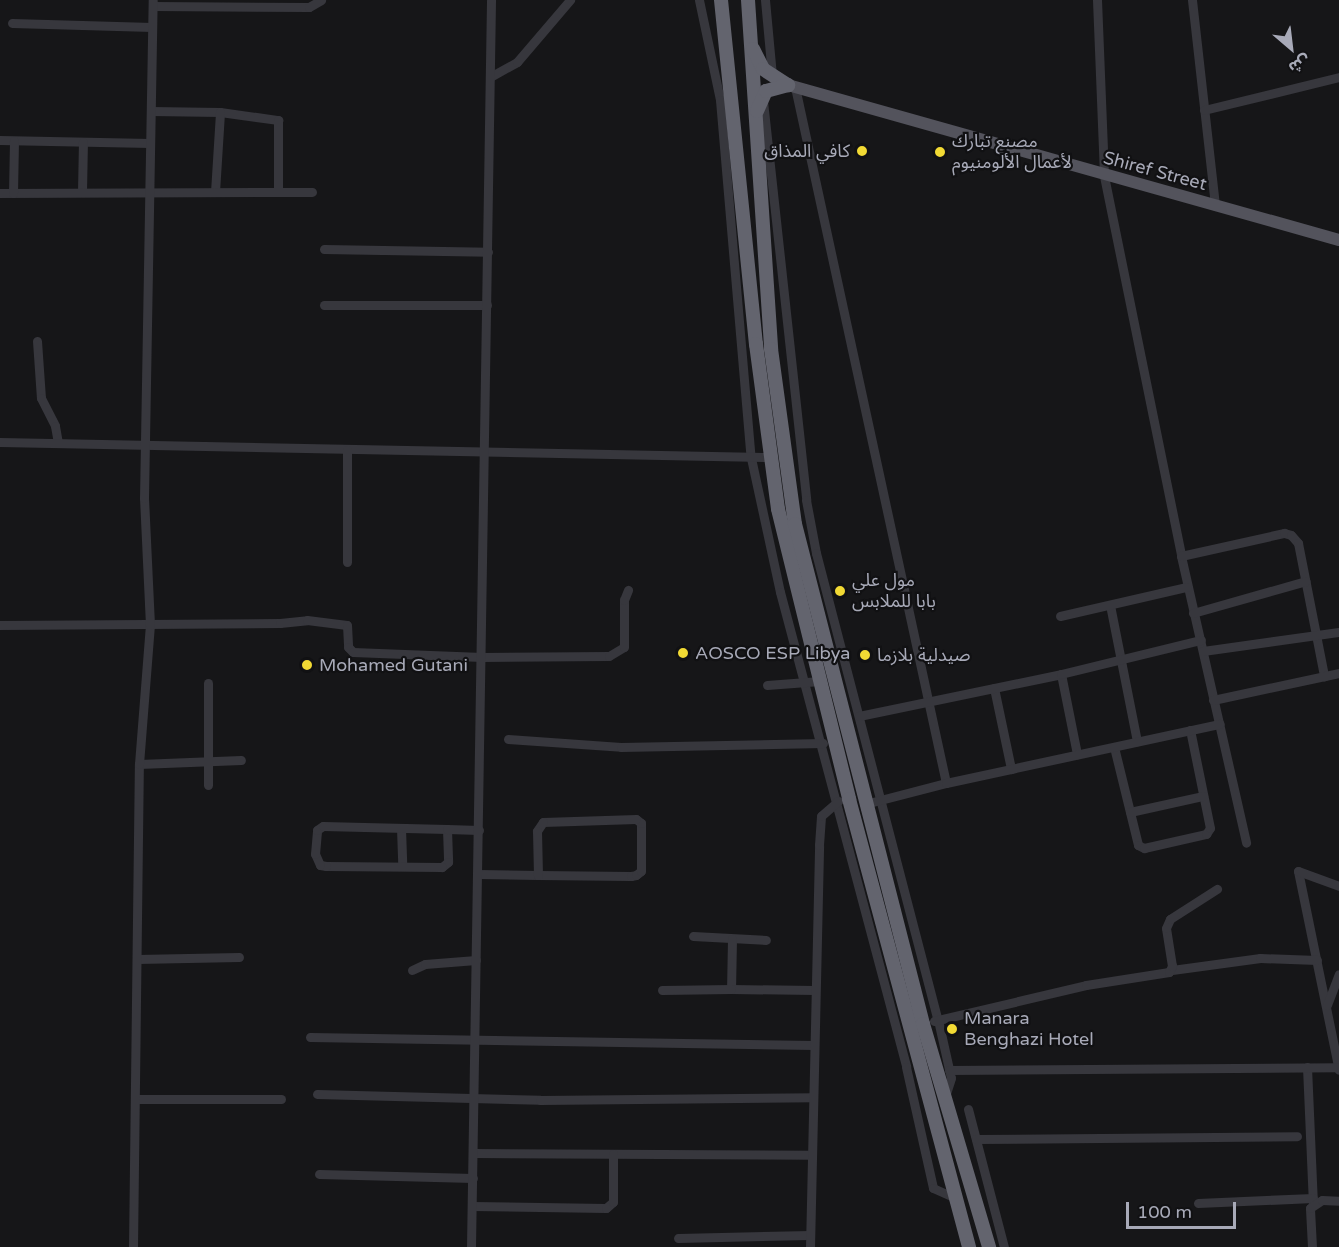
<!DOCTYPE html>
<html>
<head>
<meta charset="utf-8">
<style>
  body { margin:0 }
  #map { position:relative; width:1339px; height:1247px; overflow:hidden; background:#161618; font-family:"Varela Round","Noto Sans Arabic",sans-serif }
  div>[style] { position:absolute }
  [style*='--x'] { left:calc(var(--x)*1px); top:calc(var(--y)*1px); width:calc(var(--w)*1px); rotate:calc(var(--a)*1deg) }
  .minor>* { height:9px; margin:-4.5px; padding:0 4.5px; transform-origin:4.5px; border-radius:4.5px; background:#37373d }
  .major>* { height:12px; margin:-6px; padding:0 6px; transform-origin:6px; border-radius:6px; background:#53535c }
  .highway>* { height:14px; margin:-7px; padding:0 7px; transform-origin:7px; border-radius:7px; background:#63646e }
  .dots>* { width:16px; height:16px; translate:-50% -50%; box-sizing:border-box; border:3px solid #111113; border-radius:50% }
  span { translate:-50% -50%; white-space:nowrap; text-align:center; line-height:1.15; -webkit-text-stroke:4.5px #111113; paint-order:stroke }
  .poi-label { font-size:18px; color:#a8aab8 }
  .left { translate:0 -50%; text-align:left }
  .right { translate:-100% -50%; text-align:right }
  .street-label { font-size:18px; color:#a8aab8 }
  .north { position:absolute; left:1261px; top:18px; width:60px; height:60px; -webkit-text-stroke:4px #111113; paint-order:stroke; rotate:152deg; font-size:16px; font-weight:700; line-height:24px; text-align:center; color:#a8aab8 }
  .north::after { content:''; display:block; margin:auto; width:21px; height:27px; background:#a8aab8; clip-path:polygon(50% 0,100% 100%,50% 72%,0 100%) }
  .scale { position:absolute; left:1126px; top:1202px; width:110px; height:27px; box-sizing:border-box; border:3px solid #a8aab8; border-top:0; padding-left:8px; font-size:18px; line-height:21px; white-space:nowrap; color:#a8aab8; -webkit-text-stroke:4px #111113; paint-order:stroke }
</style>
</head>
<body>
<div id="map">
  <div class="minor">
    <div style="--x:699;--y:0;--w:102;--a:78.1"></div>
    <div style="--x:720;--y:100;--w:359;--a:85.1"></div>
    <div style="--x:751;--y:458;--w:137;--a:77.8"></div>
    <div style="--x:780;--y:592;--w:491;--a:75.1"></div>
    <div style="--x:906;--y:1067;--w:124;--a:77.4"></div>
    <div style="--x:933;--y:1188;--w:24;--a:24"></div>
    <div style="--x:765;--y:0;--w:76;--a:84.7"></div>
    <div style="--x:1097;--y:0;--w:176;--a:87.7"></div>
    <div style="--x:1104;--y:176;--w:388;--a:78.5"></div>
    <div style="--x:1181;--y:556;--w:294;--a:77.2"></div>
    <div style="--x:1192;--y:0;--w:207;--a:83.6"></div>
    <div style="--x:153;--y:6;--w:156;--a:0.4"></div>
    <div style="--x:309;--y:7;--w:14;--a:-30"></div>
    <div style="--x:12;--y:23;--w:140;--a:1.6"></div>
    <div style="--x:490;--y:77;--w:31;--a:-29"></div>
    <div style="--x:517;--y:62;--w:82;--a:-49.5"></div>
    <div style="--x:795;--y:87;--w:712;--a:77.76"></div>
    <div style="--x:763;--y:101;--w:401;--a:83.8"></div>
    <div style="--x:806;--y:500;--w:54;--a:79.3"></div>
    <div style="--x:816;--y:553;--w:483;--a:75.4"></div>
    <div style="--x:938;--y:1020;--w:59;--a:77.4"></div>
    <div style="--x:951;--y:1078;--w:19;--a:108"></div>
    <div style="--x:1204;--y:110;--w:139;--a:-13.7"></div>
    <div style="--x:151;--y:111;--w:69;--a:0.8"></div>
    <div style="--x:220;--y:112;--w:59;--a:7.9"></div>
    <div style="--x:278;--y:120;--w:70;--a:90"></div>
    <div style="--x:0;--y:140;--w:150;--a:1.1"></div>
    <div style="--x:82;--y:192;--w:50;--a:-88.9"></div>
    <div style="--x:215;--y:192;--w:80;--a:-86.4"></div>
    <div style="--x:0;--y:193;--w:312;--a:-0.2"></div>
    <div style="--x:13;--y:193;--w:52;--a:-88.9"></div>
    <div style="--x:324;--y:249;--w:164;--a:1"></div>
    <div style="--x:324;--y:305;--w:163;--a:0"></div>
    <div style="--x:37;--y:341;--w:57;--a:86"></div>
    <div style="--x:41;--y:398;--w:31;--a:63"></div>
    <div style="--x:55;--y:426;--w:17;--a:80"></div>
    <div style="--x:0;--y:442;--w:769;--a:1.12"></div>
    <div style="--x:1181;--y:556;--w:106;--a:-12.6"></div>
    <div style="--x:1284;--y:533;--w:7;--a:16"></div>
    <div style="--x:1291;--y:535;--w:11;--a:49"></div>
    <div style="--x:1298;--y:543;--w:136;--a:78.9"></div>
    <div style="--x:347;--y:562;--w:112;--a:-90"></div>
    <div style="--x:1110;--y:605;--w:139;--a:78.8"></div>
    <div style="--x:1193;--y:613;--w:117;--a:-15.8"></div>
    <div style="--x:1060;--y:616;--w:130;--a:-12.9"></div>
    <div style="--x:0;--y:625;--w:280;--a:-0.4"></div>
    <div style="--x:280;--y:623;--w:27;--a:-6"></div>
    <div style="--x:307;--y:620;--w:40;--a:7.1"></div>
    <div style="--x:347;--y:625;--w:22;--a:87"></div>
    <div style="--x:348;--y:647;--w:7;--a:45"></div>
    <div style="--x:353;--y:652;--w:129;--a:2.2"></div>
    <div style="--x:482;--y:657;--w:127;--a:-0.5"></div>
    <div style="--x:609;--y:656;--w:17;--a:-31"></div>
    <div style="--x:624;--y:647;--w:47;--a:-90"></div>
    <div style="--x:624;--y:600;--w:11;--a:-68"></div>
    <div style="--x:1203;--y:651;--w:137;--a:-8"></div>
    <div style="--x:1061;--y:674;--w:82;--a:78.7"></div>
    <div style="--x:767;--y:685;--w:53;--a:-4.3"></div>
    <div style="--x:994;--y:688;--w:83;--a:78.1"></div>
    <div style="--x:1213;--y:700;--w:129;--a:-12.1"></div>
    <div style="--x:859;--y:716;--w:206;--a:-11.7"></div>
    <div style="--x:1061;--y:674;--w:144;--a:-13.7"></div>
    <div style="--x:508;--y:739;--w:113;--a:4"></div>
    <div style="--x:621;--y:747;--w:202;--a:-1.1"></div>
    <div style="--x:1114;--y:747;--w:101;--a:76.2"></div>
    <div style="--x:1138;--y:845;--w:7;--a:27"></div>
    <div style="--x:1144;--y:848;--w:64;--a:-12.7"></div>
    <div style="--x:1206;--y:834;--w:7;--a:-56"></div>
    <div style="--x:1210;--y:828;--w:100;--a:-101.5"></div>
    <div style="--x:139;--y:764;--w:102;--a:-2.2"></div>
    <div style="--x:208;--y:785;--w:102;--a:-90"></div>
    <div style="--x:865;--y:804;--w:84;--a:-14.5"></div>
    <div style="--x:946;--y:783;--w:280;--a:-12.2"></div>
    <div style="--x:1130;--y:812;--w:75;--a:-12.4"></div>
    <div style="--x:401;--y:828;--w:38;--a:88"></div>
    <div style="--x:447;--y:829;--w:33;--a:88"></div>
    <div style="--x:448;--y:862;--w:8;--a:140"></div>
    <div style="--x:442;--y:867;--w:116;--a:-179.5"></div>
    <div style="--x:326;--y:866;--w:6;--a:-171"></div>
    <div style="--x:320;--y:865;--w:12;--a:-114"></div>
    <div style="--x:315;--y:854;--w:24;--a:-85"></div>
    <div style="--x:317;--y:830;--w:7;--a:-34"></div>
    <div style="--x:323;--y:826;--w:124;--a:1.4"></div>
    <div style="--x:447;--y:829;--w:32;--a:2"></div>
    <div style="--x:1298;--y:871;--w:203;--a:78.4"></div>
    <div style="--x:1298;--y:871;--w:44;--a:20.1"></div>
    <div style="--x:478;--y:874;--w:60;--a:1"></div>
    <div style="--x:538;--y:875;--w:93;--a:0.6"></div>
    <div style="--x:631;--y:876;--w:5;--a:-11"></div>
    <div style="--x:636;--y:875;--w:6;--a:-39"></div>
    <div style="--x:641;--y:871;--w:48;--a:-90"></div>
    <div style="--x:641;--y:823;--w:6;--a:-141"></div>
    <div style="--x:636;--y:819;--w:93;--a:178.2"></div>
    <div style="--x:543;--y:822;--w:11;--a:124"></div>
    <div style="--x:537;--y:831;--w:44;--a:88.7"></div>
    <div style="--x:693;--y:936;--w:73;--a:3.1"></div>
    <div style="--x:732;--y:939;--w:50;--a:91.1"></div>
    <div style="--x:731;--y:989;--w:83;--a:0.7"></div>
    <div style="--x:137;--y:959;--w:102;--a:-1.1"></div>
    <div style="--x:412;--y:970;--w:14;--a:-25"></div>
    <div style="--x:425;--y:964;--w:51;--a:-4.5"></div>
    <div style="--x:1172;--y:970;--w:89;--a:-7.8"></div>
    <div style="--x:1260;--y:958;--w:57;--a:2"></div>
    <div style="--x:662;--y:990;--w:69;--a:-0.8"></div>
    <div style="--x:1327;--y:1005;--w:33;--a:-69"></div>
    <div style="--x:934;--y:1021;--w:156;--a:-13.3"></div>
    <div style="--x:1086;--y:985;--w:84;--a:-8.9"></div>
    <div style="--x:1169;--y:972;--w:7;--a:-63"></div>
    <div style="--x:1172;--y:966;--w:38;--a:-99"></div>
    <div style="--x:1166;--y:928;--w:10;--a:-66"></div>
    <div style="--x:1170;--y:919;--w:56;--a:-32.6"></div>
    <div style="--x:310;--y:1037;--w:504;--a:0.91"></div>
    <div style="--x:1307;--y:1067;--w:137;--a:87.5"></div>
    <div style="--x:949;--y:1070;--w:389;--a:-0.4"></div>
    <div style="--x:317;--y:1094;--w:223;--a:1.5"></div>
    <div style="--x:540;--y:1100;--w:273;--a:-0.6"></div>
    <div style="--x:135;--y:1099;--w:146;--a:0"></div>
    <div style="--x:968;--y:1109;--w:143;--a:75.4"></div>
    <div style="--x:976;--y:1139;--w:321;--a:-0.5"></div>
    <div style="--x:473;--y:1153;--w:339;--a:0.3"></div>
    <div style="--x:319;--y:1174;--w:154;--a:1.5"></div>
    <div style="--x:1198;--y:1203;--w:115;--a:-2.5"></div>
    <div style="--x:472;--y:1206;--w:134;--a:0.9"></div>
    <div style="--x:606;--y:1208;--w:9;--a:-41"></div>
    <div style="--x:613;--y:1202;--w:48;--a:-90"></div>
    <div style="--x:678;--y:1238;--w:132;--a:-1.3"></div>
    <div style="--x:133;--y:1247;--w:483;--a:-89.3"></div>
    <div style="--x:139;--y:764;--w:139;--a:-85.5"></div>
    <div style="--x:150;--y:625;--w:127;--a:-92.7"></div>
    <div style="--x:144;--y:498;--w:498;--a:-89"></div>
    <div style="--x:471;--y:1247;--w:1247;--a:-89.08"></div>
    <div style="--x:810;--y:1247;--w:402;--a:-88.7"></div>
    <div style="--x:819;--y:845;--w:29;--a:-86"></div>
    <div style="--x:821;--y:816;--w:23;--a:-41"></div>
    <div style="--x:1312;--y:1247;--w:39;--a:-93"></div>
    <div style="--x:1310;--y:1208;--w:14;--a:-34"></div>
    <div style="--x:1322;--y:1200;--w:17;--a:3"></div>
  </div>
  <div class="major">
    <div style="--x:788;--y:85;--w:572;--a:15.71"></div>
  </div>
  <div class="highway">
    <div style="--x:721;--y:0;--w:346;--a:84.2"></div>
    <div style="--x:756;--y:344;--w:166;--a:82.4"></div>
    <div style="--x:778;--y:509;--w:299;--a:76.2"></div>
    <div style="--x:849;--y:799;--w:464;--a:75"></div>
    <div style="--x:748;--y:0;--w:350;--a:86.2"></div>
    <div style="--x:771;--y:349;--w:177;--a:82.2"></div>
    <div style="--x:795;--y:524;--w:516;--a:75.64"></div>
    <div style="--x:923;--y:1024;--w:233;--a:73.5"></div>
    <div style="--x:753;--y:49;--w:22;--a:63"></div>
    <div style="--x:763;--y:69;--w:30;--a:33"></div>
    <div style="--x:757;--y:111;--w:22;--a:-66"></div>
    <div style="--x:766;--y:91;--w:23;--a:-15"></div>
  </div>
  <div class="dots">
    <div style="left:862px;top:151px;background:#f2da34"></div>
    <div style="left:940px;top:152px;background:#f2da34"></div>
    <div style="left:840px;top:591px;background:#f2da34"></div>
    <div style="left:683px;top:653px;background:#f2da34"></div>
    <div style="left:865px;top:655px;background:#f2da34"></div>
    <div style="left:307px;top:665px;background:#f2da34"></div>
    <div style="left:952px;top:1029px;background:#f2da34"></div>
  </div>
  <div class="poi-label">
    <span class="left" style="left:952px;top:152px">مصنع تبارك<br>لأعمال الألومنيوم</span>
    <span class="right" style="left:850px;top:151px">كافي المذاق</span>
    <span class="left" style="left:852px;top:591px">مول علي<br>بابا للملابس</span>
    <span class="left" style="left:695px;top:653px">AOSCO ESP Libya</span>
    <span class="left" style="left:877px;top:655px">صيدلية بلازما</span>
    <span class="left" style="left:319px;top:665px">Mohamed Gutani</span>
    <span class="left" style="left:964px;top:1029px">Manara<br>Benghazi Hotel</span>
  </div>
  <div class="street-label">
    <span style="left:1155px;top:171px;rotate:15deg">Shiref Street</span>
  </div>
  <div class="north">ش</div>
  <div class="scale">100 m</div>
</div>
</body>
</html>
